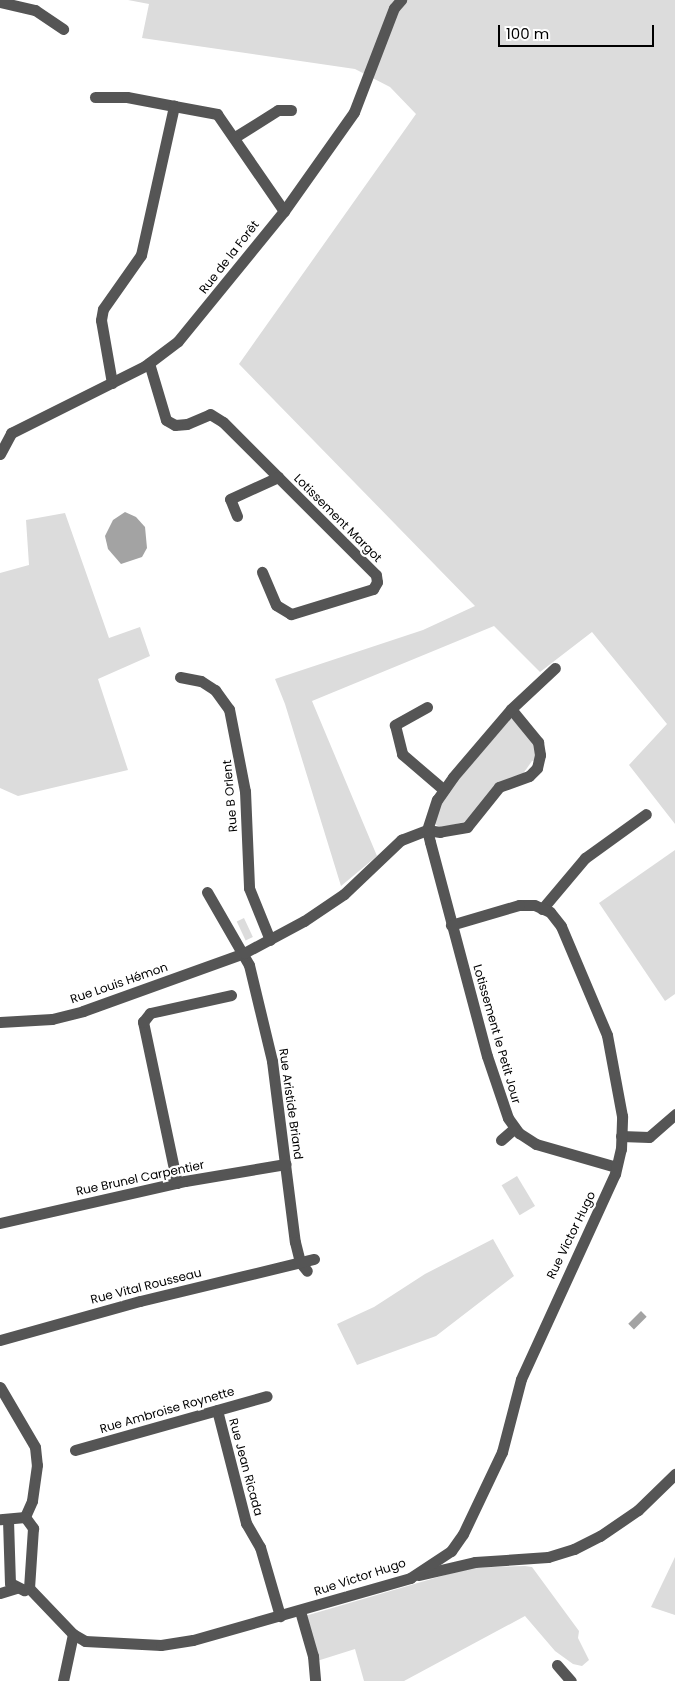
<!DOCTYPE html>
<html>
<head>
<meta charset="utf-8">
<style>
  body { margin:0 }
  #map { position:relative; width:675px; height:1681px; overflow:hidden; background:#fff; font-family:Poppins,sans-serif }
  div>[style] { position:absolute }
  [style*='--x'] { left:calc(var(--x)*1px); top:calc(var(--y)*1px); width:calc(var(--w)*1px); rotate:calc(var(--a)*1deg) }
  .green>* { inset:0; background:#dcdcdc; transform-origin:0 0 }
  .water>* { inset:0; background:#a3a3a3; transform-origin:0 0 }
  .minor>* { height:11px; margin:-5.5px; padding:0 5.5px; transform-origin:5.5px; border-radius:5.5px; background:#555 }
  span { translate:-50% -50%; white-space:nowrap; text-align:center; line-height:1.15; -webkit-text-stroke:4.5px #fff; paint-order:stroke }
  .street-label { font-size:12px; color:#000 }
  .scale { position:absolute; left:498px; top:25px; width:156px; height:22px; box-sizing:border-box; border:2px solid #000; border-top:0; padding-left:6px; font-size:15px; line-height:18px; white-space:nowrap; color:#000; -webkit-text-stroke:4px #fff; paint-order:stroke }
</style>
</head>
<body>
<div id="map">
  <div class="green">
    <div style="clip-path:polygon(128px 0,675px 0,675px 824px,629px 765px,667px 724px,592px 632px,540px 672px,494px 626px,312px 701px,377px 856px,341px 886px,285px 704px,275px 679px,423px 630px,475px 606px,239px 364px,416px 114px,390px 87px,355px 69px,142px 38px,149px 4px)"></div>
    <div style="clip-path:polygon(65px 513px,109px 638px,140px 627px,150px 656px,98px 679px,128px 770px,18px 796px,0 788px,0 573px,29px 565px,26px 520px)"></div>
    <div style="clip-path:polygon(511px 718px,536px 743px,537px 760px,532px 761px,520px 778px,503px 783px,471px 820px,441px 828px,435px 824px,437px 805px)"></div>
    <div style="clip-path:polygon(675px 850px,675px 994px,665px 1001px,599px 903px)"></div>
    <div style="left:244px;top:918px;width:21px;height:8px;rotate:65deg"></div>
    <div style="left:517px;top:1176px;width:35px;height:18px;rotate:59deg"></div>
    <div style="clip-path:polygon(493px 1239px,514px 1276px,436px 1336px,357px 1365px,337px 1324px,374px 1307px,425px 1274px)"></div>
    <div style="clip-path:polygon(675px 1557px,675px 1615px,651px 1607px)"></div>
    <div style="clip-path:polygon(525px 1566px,532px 1567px,579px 1631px,578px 1638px,589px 1660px,582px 1666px,573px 1664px,555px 1651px,525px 1616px,404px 1681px,364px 1681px,355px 1649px,317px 1661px,305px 1616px,469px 1568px)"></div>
  </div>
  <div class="water">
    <div style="clip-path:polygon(125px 512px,136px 517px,145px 527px,147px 548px,142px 557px,121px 564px,108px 549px,105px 536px,113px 520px)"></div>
    <div style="left:641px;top:1311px;width:8px;height:18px;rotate:45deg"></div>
  </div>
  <div class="minor">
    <div style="--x:0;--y:2;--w:36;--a:13"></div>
    <div style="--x:35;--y:10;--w:34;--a:34"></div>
    <div style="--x:95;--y:97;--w:32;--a:0"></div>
    <div style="--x:127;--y:97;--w:48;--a:10.8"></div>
    <div style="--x:235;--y:137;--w:51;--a:-32.1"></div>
    <div style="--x:278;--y:110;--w:13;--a:0"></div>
    <div style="--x:149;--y:363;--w:59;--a:73.4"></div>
    <div style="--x:166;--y:420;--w:10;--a:29"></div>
    <div style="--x:175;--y:425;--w:12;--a:-5"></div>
    <div style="--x:187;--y:424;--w:25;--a:-23"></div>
    <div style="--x:210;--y:414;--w:15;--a:32"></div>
    <div style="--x:223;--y:422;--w:216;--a:45"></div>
    <div style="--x:376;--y:575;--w:7;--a:82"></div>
    <div style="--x:377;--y:582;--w:8;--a:120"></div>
    <div style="--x:373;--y:589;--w:86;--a:163"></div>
    <div style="--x:291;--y:614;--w:17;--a:-149"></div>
    <div style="--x:276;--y:605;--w:36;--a:-113"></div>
    <div style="--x:112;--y:383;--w:64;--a:-99.9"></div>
    <div style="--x:101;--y:320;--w:11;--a:-80"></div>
    <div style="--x:103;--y:309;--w:66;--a:-54.9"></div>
    <div style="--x:141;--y:255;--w:153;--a:-77.5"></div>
    <div style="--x:174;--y:106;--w:44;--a:10.5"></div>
    <div style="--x:217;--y:114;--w:118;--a:55.4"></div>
    <div style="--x:0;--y:454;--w:24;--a:-62"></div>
    <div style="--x:11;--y:433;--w:150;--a:-26.6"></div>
    <div style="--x:145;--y:366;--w:41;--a:-37.1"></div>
    <div style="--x:178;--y:341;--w:168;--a:-50.8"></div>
    <div style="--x:284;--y:211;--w:121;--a:-54.7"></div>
    <div style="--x:354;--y:112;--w:111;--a:-69"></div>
    <div style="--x:394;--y:8;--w:11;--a:-49"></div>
    <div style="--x:237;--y:516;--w:18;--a:-112"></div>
    <div style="--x:230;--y:499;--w:53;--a:-24.6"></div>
    <div style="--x:180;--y:677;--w:21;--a:11"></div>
    <div style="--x:201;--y:681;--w:17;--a:33"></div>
    <div style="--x:215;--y:690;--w:24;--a:54"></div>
    <div style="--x:229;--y:709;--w:84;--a:79"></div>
    <div style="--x:245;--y:791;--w:97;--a:87.6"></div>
    <div style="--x:249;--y:888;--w:56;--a:68"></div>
    <div style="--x:427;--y:707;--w:37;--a:151"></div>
    <div style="--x:395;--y:725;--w:30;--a:76"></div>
    <div style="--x:402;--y:754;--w:55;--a:40.6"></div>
    <div style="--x:511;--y:709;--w:43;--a:50.7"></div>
    <div style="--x:538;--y:742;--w:13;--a:81"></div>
    <div style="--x:540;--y:755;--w:13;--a:103"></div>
    <div style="--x:537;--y:768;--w:11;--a:135"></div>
    <div style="--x:529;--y:776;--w:32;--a:160"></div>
    <div style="--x:499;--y:787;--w:51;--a:128.7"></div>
    <div style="--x:467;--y:827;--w:27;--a:170"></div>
    <div style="--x:440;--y:832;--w:13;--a:-171"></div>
    <div style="--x:427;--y:830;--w:12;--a:76"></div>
    <div style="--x:430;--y:842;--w:221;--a:75.1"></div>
    <div style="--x:487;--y:1056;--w:65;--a:71.3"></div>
    <div style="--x:508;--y:1118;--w:19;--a:54"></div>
    <div style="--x:519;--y:1133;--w:20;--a:33"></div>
    <div style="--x:536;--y:1144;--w:83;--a:16"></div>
    <div style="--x:207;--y:892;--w:84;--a:60.1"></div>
    <div style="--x:249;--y:965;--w:99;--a:76.5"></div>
    <div style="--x:272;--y:1061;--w:182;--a:82.8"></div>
    <div style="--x:295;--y:1242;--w:21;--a:76"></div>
    <div style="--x:300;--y:1262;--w:11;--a:52"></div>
    <div style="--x:542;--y:909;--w:67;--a:-49.9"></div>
    <div style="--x:585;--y:858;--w:75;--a:-35.8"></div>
    <div style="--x:0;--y:1022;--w:52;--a:-3.3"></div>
    <div style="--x:52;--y:1019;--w:32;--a:-14"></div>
    <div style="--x:83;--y:1011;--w:171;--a:-19.8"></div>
    <div style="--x:244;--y:953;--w:68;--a:-28.1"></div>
    <div style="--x:304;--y:921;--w:48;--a:-34"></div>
    <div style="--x:344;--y:894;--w:79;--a:-43.5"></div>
    <div style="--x:401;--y:840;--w:28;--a:-21"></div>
    <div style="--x:427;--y:830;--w:32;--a:-72"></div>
    <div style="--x:437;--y:800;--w:28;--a:-55"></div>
    <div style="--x:453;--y:777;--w:89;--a:-49.5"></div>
    <div style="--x:511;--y:709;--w:60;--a:-43"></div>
    <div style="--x:621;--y:1136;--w:28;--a:2"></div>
    <div style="--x:649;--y:1137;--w:35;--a:-41"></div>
    <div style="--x:501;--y:1140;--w:18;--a:-41"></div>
    <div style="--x:177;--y:1183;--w:165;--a:-101.9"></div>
    <div style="--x:143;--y:1022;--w:11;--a:-52"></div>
    <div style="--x:150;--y:1013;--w:83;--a:-12.5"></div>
    <div style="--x:0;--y:1223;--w:190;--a:-12.8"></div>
    <div style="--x:185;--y:1181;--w:102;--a:-9.6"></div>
    <div style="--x:0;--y:1340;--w:145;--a:-15.6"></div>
    <div style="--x:140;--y:1301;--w:179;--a:-13.6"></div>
    <div style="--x:0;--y:1387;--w:69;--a:59.7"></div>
    <div style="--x:35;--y:1447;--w:18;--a:84"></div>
    <div style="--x:37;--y:1465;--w:36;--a:98"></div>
    <div style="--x:32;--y:1501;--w:17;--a:114"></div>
    <div style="--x:25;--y:1517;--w:25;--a:175"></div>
    <div style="--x:217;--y:1410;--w:117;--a:75.6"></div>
    <div style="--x:246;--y:1523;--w:28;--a:60"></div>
    <div style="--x:260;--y:1547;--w:72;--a:73.8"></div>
    <div style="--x:75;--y:1450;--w:199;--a:-15.7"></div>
    <div style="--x:25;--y:1517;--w:14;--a:54"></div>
    <div style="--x:33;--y:1528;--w:60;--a:93.8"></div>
    <div style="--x:8;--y:1520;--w:63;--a:88.2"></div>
    <div style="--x:10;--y:1583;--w:16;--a:27"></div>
    <div style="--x:24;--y:1590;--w:5;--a:-22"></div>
    <div style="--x:419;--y:1575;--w:57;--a:-13.1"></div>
    <div style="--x:475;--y:1562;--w:73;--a:-3.9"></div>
    <div style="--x:548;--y:1557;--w:27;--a:-17"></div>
    <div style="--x:574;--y:1549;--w:29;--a:-27"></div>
    <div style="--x:600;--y:1536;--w:46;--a:-34.4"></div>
    <div style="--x:638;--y:1510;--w:52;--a:-44.2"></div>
    <div style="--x:29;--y:1588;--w:64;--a:46.3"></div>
    <div style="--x:73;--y:1634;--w:14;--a:30"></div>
    <div style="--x:85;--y:1641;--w:76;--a:3"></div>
    <div style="--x:161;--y:1645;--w:32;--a:-9"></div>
    <div style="--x:193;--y:1640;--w:226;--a:-15.9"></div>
    <div style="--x:410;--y:1578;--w:49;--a:-33.4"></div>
    <div style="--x:451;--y:1551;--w:21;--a:-55"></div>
    <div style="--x:463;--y:1534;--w:91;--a:-64.6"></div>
    <div style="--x:502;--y:1452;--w:75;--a:-75.4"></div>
    <div style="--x:521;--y:1379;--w:226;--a:-65.4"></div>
    <div style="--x:615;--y:1174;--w:26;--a:-77"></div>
    <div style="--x:621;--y:1149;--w:33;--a:-88"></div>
    <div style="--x:622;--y:1116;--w:82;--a:-100.5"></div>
    <div style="--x:607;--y:1035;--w:118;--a:-112.9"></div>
    <div style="--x:561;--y:926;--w:18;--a:-128"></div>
    <div style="--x:550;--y:912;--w:17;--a:-156"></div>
    <div style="--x:534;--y:905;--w:15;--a:180"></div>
    <div style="--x:519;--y:905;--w:71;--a:163.6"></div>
    <div style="--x:0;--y:1593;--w:17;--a:-17"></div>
    <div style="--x:300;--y:1611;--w:47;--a:73.9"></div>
    <div style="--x:313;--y:1656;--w:25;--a:85"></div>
    <div style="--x:557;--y:1665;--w:21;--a:49"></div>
    <div style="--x:63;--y:1681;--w:48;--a:-78"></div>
  </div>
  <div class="street-label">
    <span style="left:229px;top:257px;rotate:-52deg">Rue de la Forêt</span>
    <span style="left:338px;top:518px;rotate:45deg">Lotissement Margot</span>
    <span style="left:230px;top:796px;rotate:-95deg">Rue B Orlent</span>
    <span style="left:119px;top:983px;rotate:-19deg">Rue Louis Hémon</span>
    <span style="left:497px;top:1034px;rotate:74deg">Lotissement le Petit Jour</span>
    <span style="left:291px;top:1104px;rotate:82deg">Rue Aristide Briand</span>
    <span style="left:140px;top:1178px;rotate:-12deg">Rue Brunel Carpentier</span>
    <span style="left:571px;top:1235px;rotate:-64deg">Rue Victor Hugo</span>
    <span style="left:146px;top:1286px;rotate:-14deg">Rue Vital Rousseau</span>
    <span style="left:167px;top:1410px;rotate:-16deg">Rue Ambroise Roynette</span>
    <span style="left:246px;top:1467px;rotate:75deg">Rue Jean Ricada</span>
    <span style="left:360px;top:1577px;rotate:-18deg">Rue Victor Hugo</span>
  </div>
  <div class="scale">100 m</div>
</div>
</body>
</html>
